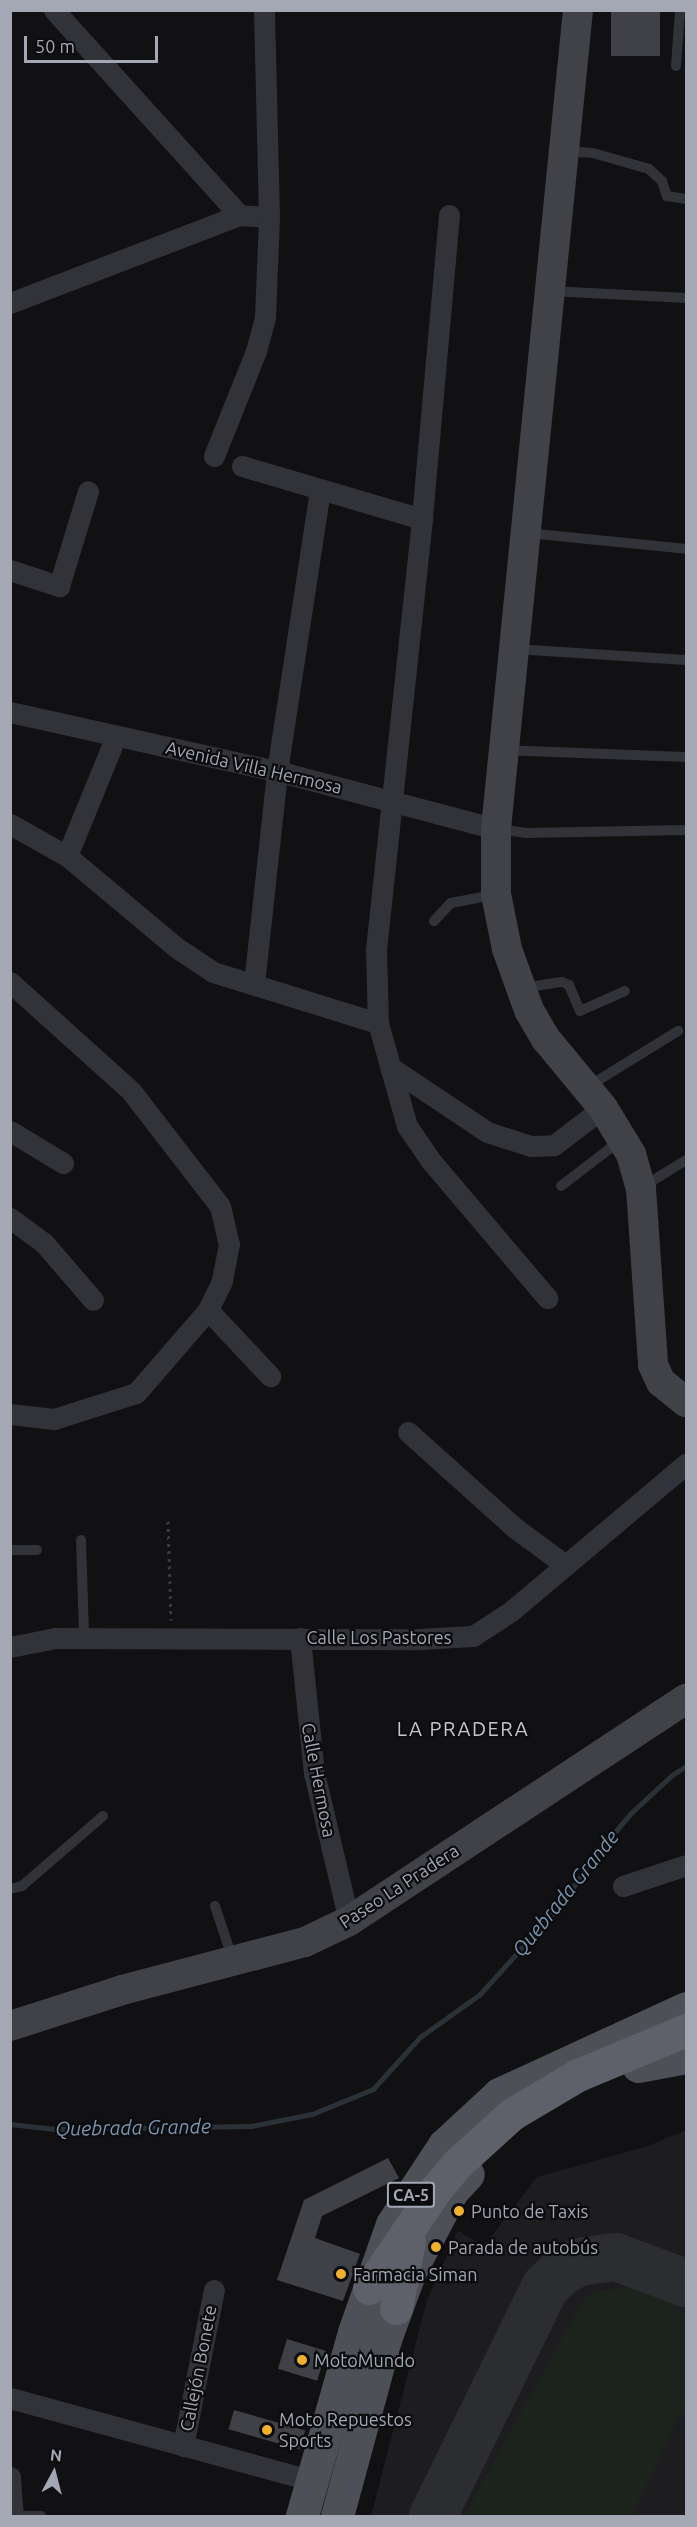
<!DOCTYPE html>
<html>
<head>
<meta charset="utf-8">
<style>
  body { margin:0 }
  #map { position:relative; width:697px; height:2527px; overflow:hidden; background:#111113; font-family:Ubuntu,sans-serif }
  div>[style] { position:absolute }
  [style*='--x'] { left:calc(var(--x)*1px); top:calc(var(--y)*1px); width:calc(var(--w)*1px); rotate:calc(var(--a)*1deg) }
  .built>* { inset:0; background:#1d1d20 }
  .green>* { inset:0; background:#1c231d }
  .stream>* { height:5px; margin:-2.5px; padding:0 2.5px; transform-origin:2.5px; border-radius:2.5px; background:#2a3238 }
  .taxiway>* { height:48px; margin:-24px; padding:0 24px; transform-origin:24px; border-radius:24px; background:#2c2d31 }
  .building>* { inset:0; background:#404146; transform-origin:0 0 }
  .path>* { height:3px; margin-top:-1.5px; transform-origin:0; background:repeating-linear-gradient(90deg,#383a3f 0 3px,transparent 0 7.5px) }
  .lane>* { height:10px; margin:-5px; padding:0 5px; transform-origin:5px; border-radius:5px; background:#323338 }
  .street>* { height:21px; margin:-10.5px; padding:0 10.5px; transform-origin:10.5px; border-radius:10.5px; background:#323338 }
  .secondary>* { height:30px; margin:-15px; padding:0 15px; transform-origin:15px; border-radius:15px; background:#404248 }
  .primary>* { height:33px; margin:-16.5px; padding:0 16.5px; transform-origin:16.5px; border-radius:16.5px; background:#4e5057 }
  .highway>* { height:33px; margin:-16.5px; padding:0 16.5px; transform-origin:16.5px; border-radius:16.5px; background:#5e6169 }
  .dots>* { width:16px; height:16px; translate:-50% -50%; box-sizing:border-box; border:3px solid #0c0c0e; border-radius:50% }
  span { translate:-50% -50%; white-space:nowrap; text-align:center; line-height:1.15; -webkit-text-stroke:4.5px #0c0c0e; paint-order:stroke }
  .shield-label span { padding:2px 4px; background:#0c0c0e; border:2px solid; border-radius:4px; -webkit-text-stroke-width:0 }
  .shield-label { font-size:16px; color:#a3a8b4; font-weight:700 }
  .street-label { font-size:18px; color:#a3a8b4 }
  .poi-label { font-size:18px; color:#a3a8b4 }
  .left { translate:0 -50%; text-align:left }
  .neighbourhood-label { font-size:20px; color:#c4c7d0; letter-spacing:1.5px }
  .water-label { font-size:20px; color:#7995af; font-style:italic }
  .frame { position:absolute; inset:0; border:12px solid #a3a8b4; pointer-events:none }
  .north { position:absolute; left:24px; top:2443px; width:60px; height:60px; -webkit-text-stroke:4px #0c0c0e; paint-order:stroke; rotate:7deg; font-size:16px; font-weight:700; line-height:24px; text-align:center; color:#a3a8b4 }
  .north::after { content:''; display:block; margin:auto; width:21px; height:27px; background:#a3a8b4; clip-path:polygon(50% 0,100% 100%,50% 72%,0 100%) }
  .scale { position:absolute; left:24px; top:36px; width:134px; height:27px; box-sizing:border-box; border:3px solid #a3a8b4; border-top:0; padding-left:8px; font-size:18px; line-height:21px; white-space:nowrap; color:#a3a8b4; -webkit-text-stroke:4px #0c0c0e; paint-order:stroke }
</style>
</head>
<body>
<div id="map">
  <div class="built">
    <div style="clip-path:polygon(686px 2130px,686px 2516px,371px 2516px,427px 2300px,458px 2231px,484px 2246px,537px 2177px,648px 2146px)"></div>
  </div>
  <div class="green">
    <div style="clip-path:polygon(638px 2283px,671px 2300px,686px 2318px,686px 2403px,631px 2516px,464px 2516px,584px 2298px,599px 2290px,637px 2288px)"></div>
  </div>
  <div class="stream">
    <div style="--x:10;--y:2124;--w:45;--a:6.3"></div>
    <div style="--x:55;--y:2129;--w:196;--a:-0.9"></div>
    <div style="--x:251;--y:2126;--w:62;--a:-11.1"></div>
    <div style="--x:312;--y:2114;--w:66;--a:-22.3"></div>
    <div style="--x:373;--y:2089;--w:70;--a:-47.9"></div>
    <div style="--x:420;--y:2037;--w:74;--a:-35.6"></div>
    <div style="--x:480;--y:1994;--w:122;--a:-48"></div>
    <div style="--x:562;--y:1903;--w:60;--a:-55.2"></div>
    <div style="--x:596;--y:1854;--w:55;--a:-49.4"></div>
    <div style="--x:632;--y:1812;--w:54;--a:-42.8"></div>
    <div style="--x:672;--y:1775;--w:17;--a:-33"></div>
  </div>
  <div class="taxiway">
    <div style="--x:433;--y:2516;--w:255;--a:-63.9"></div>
    <div style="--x:545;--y:2287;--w:22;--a:-43"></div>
    <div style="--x:561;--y:2272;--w:21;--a:-29"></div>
    <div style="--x:579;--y:2262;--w:37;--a:-8"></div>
    <div style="--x:616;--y:2257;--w:75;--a:20.4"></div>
  </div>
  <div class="building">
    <div style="left:611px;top:10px;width:49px;height:46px"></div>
    <div style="clip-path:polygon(388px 2158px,399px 2178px,322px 2216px,315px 2238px,360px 2254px,343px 2301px,277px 2280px,304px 2200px)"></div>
    <div style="left:287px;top:2339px;width:41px;height:31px;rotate:17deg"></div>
    <div style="left:234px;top:2410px;width:74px;height:20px;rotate:16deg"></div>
  </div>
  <div class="path">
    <div style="--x:168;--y:1521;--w:99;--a:88.3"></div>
  </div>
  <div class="lane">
    <div style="--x:676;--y:66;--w:56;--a:-85.9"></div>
    <div style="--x:564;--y:151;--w:29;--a:4"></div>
    <div style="--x:593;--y:153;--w:58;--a:15.9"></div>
    <div style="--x:649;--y:169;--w:18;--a:43"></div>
    <div style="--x:662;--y:181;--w:16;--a:72"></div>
    <div style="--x:667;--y:196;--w:19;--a:9"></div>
    <div style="--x:551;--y:291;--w:135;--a:3"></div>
    <div style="--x:527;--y:533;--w:160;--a:5.7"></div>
    <div style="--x:515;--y:649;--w:171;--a:3.7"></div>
    <div style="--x:504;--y:750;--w:182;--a:2.2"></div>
    <div style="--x:498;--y:829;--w:27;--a:8"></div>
    <div style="--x:525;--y:833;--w:161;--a:-1.1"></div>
    <div style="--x:434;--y:921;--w:25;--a:-47"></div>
    <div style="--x:451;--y:903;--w:43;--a:-10.8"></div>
    <div style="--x:523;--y:988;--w:39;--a:-9"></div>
    <div style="--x:562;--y:982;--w:8;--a:23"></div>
    <div style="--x:569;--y:985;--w:28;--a:67"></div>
    <div style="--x:580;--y:1011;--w:49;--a:-24"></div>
    <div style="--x:589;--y:1086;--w:105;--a:-31.7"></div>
    <div style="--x:561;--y:1186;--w:76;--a:-37.5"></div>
    <div style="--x:644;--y:1186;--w:49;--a:-31.8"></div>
    <div style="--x:81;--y:1540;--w:98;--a:88.2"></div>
    <div style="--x:10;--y:1550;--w:27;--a:0"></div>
    <div style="--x:10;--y:1889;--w:12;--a:-14"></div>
    <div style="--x:22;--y:1886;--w:107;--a:-40.8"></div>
    <div style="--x:215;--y:1906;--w:57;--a:71.6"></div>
    <div style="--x:13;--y:2516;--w:28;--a:0"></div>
  </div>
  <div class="street">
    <div style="--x:54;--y:10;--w:276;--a:47.9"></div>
    <div style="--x:239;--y:215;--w:30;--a:4"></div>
    <div style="--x:449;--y:215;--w:305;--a:95.1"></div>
    <div style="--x:422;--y:519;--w:432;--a:96.1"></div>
    <div style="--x:376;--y:949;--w:74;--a:88.5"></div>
    <div style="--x:378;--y:1023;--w:107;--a:74.3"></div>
    <div style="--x:407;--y:1126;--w:42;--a:55.6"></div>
    <div style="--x:431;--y:1161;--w:180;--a:49.7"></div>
    <div style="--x:10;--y:303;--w:245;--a:-21"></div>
    <div style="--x:214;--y:456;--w:113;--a:-68.2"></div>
    <div style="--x:256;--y:351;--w:35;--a:-75"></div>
    <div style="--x:265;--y:317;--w:100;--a:-87.7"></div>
    <div style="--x:269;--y:217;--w:207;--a:-91.4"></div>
    <div style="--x:242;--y:466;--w:188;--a:16.4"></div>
    <div style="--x:10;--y:570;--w:52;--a:18.1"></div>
    <div style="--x:59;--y:586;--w:99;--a:-73"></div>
    <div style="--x:10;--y:712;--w:273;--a:12.5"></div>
    <div style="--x:277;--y:771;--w:227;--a:14.8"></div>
    <div style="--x:10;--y:824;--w:65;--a:29.3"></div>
    <div style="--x:67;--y:856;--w:143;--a:39.9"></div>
    <div style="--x:177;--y:948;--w:43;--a:33.7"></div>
    <div style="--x:213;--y:972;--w:173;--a:17.2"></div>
    <div style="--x:67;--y:856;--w:130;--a:-67.8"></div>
    <div style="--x:10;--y:982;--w:163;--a:42"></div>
    <div style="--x:131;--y:1091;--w:145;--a:52.3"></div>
    <div style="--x:220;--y:1206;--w:39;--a:77"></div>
    <div style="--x:229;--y:1244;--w:38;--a:101"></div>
    <div style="--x:222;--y:1281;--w:32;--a:116"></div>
    <div style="--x:208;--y:1310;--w:110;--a:130.9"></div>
    <div style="--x:136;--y:1393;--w:86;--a:162.4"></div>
    <div style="--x:54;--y:1419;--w:44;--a:-173.5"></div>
    <div style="--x:254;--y:984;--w:214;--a:-83.8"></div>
    <div style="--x:277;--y:771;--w:285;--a:-81.3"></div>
    <div style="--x:390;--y:1067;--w:117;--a:33.8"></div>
    <div style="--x:487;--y:1132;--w:46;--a:17.7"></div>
    <div style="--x:531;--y:1146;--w:23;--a:-2"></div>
    <div style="--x:554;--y:1145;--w:61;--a:-37.1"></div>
    <div style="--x:10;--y:1131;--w:62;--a:31.1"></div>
    <div style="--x:10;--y:1218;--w:42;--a:36.3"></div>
    <div style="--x:44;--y:1243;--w:75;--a:49.3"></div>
    <div style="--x:208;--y:1310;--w:91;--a:46.8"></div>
    <div style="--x:408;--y:1432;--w:144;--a:41.9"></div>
    <div style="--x:515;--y:1528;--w:61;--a:36.3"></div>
    <div style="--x:300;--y:1638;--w:136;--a:84.1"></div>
    <div style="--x:314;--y:1773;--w:152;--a:76.7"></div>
    <div style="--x:10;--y:1647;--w:46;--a:-11.3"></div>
    <div style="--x:55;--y:1638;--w:364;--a:0.2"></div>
    <div style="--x:419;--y:1639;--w:54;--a:-3.2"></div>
    <div style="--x:473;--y:1636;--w:44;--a:-33"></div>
    <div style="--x:510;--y:1612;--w:230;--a:-40.1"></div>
    <div style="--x:623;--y:1886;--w:66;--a:-18.4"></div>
    <div style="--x:10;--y:2398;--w:314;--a:15.3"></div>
    <div style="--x:183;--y:2446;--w:159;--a:-78.8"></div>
    <div style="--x:10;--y:2477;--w:39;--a:86"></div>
  </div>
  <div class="secondary">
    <div style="--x:578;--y:10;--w:823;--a:95.72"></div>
    <div style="--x:496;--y:829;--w:65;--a:90"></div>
    <div style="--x:496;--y:894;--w:56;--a:78.7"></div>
    <div style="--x:507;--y:949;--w:65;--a:70.2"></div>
    <div style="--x:529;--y:1010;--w:34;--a:60"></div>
    <div style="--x:546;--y:1039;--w:89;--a:50.4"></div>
    <div style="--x:603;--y:1108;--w:54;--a:58.7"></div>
    <div style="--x:631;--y:1154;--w:35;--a:74"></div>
    <div style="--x:641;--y:1188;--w:177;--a:86.1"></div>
    <div style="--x:653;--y:1365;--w:19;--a:65"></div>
    <div style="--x:661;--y:1382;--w:32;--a:39"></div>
    <div style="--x:10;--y:2026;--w:118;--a:-17.8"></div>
    <div style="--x:122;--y:1990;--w:189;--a:-14.7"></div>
    <div style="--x:305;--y:1942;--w:49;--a:-25.5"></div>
    <div style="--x:349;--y:1921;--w:404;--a:-33.4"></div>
  </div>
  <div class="primary">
    <div style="--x:638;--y:2066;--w:49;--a:-10.6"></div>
    <div style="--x:302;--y:2516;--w:191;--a:-74.2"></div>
    <div style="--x:354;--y:2332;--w:114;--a:-70.6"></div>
    <div style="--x:392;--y:2224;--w:95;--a:-56.6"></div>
    <div style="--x:444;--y:2145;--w:75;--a:-42.8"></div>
    <div style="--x:499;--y:2094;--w:206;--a:-24.7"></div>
    <div style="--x:337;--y:2516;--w:183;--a:-74.8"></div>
    <div style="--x:385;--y:2339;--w:72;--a:-69.8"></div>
    <div style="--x:410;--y:2271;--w:90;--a:-62.3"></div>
    <div style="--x:452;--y:2191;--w:23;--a:-47"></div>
  </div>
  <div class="highway">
    <div style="--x:369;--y:2288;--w:120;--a:-55.9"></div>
    <div style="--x:436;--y:2189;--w:33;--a:-50"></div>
    <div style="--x:457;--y:2164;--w:74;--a:-42.3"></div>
    <div style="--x:512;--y:2114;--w:77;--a:-30.6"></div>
    <div style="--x:578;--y:2075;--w:117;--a:-22.6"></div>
    <div style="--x:396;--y:2308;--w:68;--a:-79"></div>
  </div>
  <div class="dots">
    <div style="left:459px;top:2211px;background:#f1b12b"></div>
    <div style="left:436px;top:2247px;background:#f1b12b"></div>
    <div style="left:341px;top:2274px;background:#f1b12b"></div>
    <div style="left:302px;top:2360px;background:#f1b12b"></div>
    <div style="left:267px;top:2430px;background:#f1b12b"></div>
  </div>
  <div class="shield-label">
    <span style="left:411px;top:2195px">CA-5</span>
  </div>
  <div class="street-label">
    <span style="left:254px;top:767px;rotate:13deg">Avenida Villa Hermosa</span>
    <span style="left:379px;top:1637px">Calle Los Pastores</span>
    <span style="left:319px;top:1780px;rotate:79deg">Calle Hermosa</span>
    <span style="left:399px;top:1886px;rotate:-33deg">Paseo La Pradera</span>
    <span style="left:198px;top:2368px;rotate:-79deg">Callejón Bonete</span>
  </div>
  <div class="poi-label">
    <span class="left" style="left:471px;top:2211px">Punto de Taxis</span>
    <span class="left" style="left:448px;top:2247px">Parada de autobús</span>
    <span class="left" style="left:353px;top:2274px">Farmacia Siman</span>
    <span class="left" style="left:314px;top:2360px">MotoMundo</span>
    <span class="left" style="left:279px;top:2430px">Moto Repuestos<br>Sports</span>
  </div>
  <div class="neighbourhood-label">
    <span style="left:463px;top:1728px">LA PRADERA</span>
  </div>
  <div class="water-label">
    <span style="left:565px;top:1893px;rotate:-51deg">Quebrada Grande</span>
    <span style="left:133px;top:2127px;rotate:-1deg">Quebrada Grande</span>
  </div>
  <div class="frame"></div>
  <div class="north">N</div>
  <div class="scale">50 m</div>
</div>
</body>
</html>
